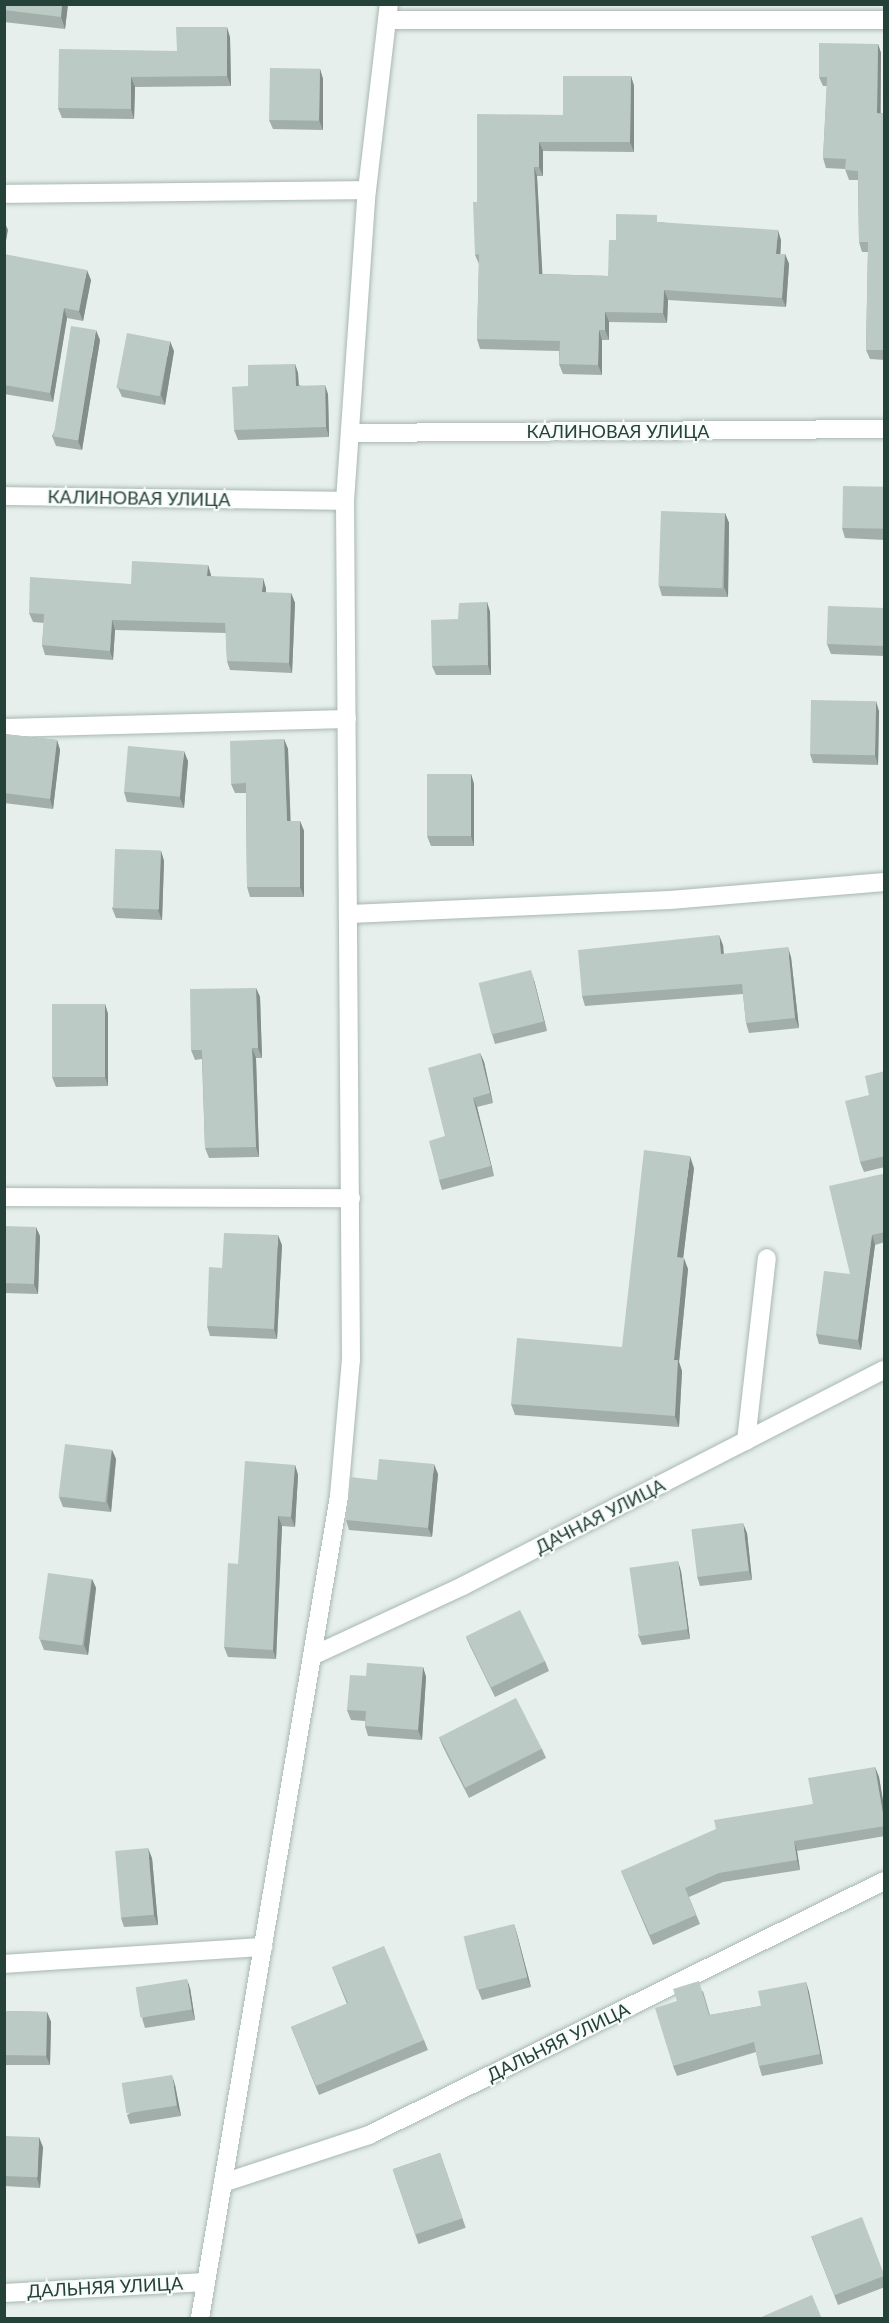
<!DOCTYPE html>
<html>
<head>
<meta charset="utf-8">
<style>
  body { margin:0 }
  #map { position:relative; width:889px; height:2323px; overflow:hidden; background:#e6efeb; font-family:Lato,sans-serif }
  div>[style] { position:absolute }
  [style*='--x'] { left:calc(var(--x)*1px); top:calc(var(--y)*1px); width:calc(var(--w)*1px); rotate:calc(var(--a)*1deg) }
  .roads { filter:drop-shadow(0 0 2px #a8b8b2) drop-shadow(0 0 2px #a8b8b2) }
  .service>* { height:18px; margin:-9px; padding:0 9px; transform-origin:9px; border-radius:9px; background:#fff }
  .minor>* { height:18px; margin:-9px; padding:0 9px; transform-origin:9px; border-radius:9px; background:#fff }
  .wall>* { inset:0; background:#a1aea9; transform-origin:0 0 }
  .shaded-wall>* { inset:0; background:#838d89 }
  .building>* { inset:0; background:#bbcac4; transform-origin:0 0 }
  span { translate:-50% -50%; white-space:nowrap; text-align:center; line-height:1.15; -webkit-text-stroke:4.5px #f7fbf9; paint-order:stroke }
  .street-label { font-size:18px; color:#24423a }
  .frame { position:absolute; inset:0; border:6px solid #24423a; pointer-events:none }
</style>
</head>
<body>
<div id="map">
  <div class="roads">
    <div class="service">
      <div style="--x:387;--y:20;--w:497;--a:0"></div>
      <div style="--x:746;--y:1441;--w:184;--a:-83.5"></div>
    </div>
    <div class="minor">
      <div style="--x:4;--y:194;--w:363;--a:-0.6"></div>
      <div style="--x:351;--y:433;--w:533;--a:-0.43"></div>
      <div style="--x:4;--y:496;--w:341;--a:0.8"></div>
      <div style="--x:4;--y:728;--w:343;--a:-1.5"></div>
      <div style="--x:350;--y:914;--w:320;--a:-2.5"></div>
      <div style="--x:670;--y:900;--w:215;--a:-4.8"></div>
      <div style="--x:4;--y:1197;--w:347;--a:0.2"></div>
      <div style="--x:312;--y:1656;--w:166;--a:-24.9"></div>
      <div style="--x:463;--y:1586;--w:473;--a:-27.2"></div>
      <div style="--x:4;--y:1964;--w:260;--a:-3.8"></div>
      <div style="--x:223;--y:2183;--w:154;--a:-18.2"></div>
      <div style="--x:369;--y:2135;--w:574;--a:-26.25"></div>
      <div style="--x:4;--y:2293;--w:202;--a:-3.1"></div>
      <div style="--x:200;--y:2318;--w:834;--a:-80.4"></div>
      <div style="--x:339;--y:1496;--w:137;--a:-85"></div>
      <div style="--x:351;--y:1360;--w:859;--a:-90.4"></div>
      <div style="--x:345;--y:501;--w:312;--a:-86"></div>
      <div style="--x:367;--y:190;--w:187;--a:-83.3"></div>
    </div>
  </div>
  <div class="wall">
    <div style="clip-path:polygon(4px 4px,68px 4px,65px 29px,4px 22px)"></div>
    <div style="clip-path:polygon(230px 37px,231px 86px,135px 87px,134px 119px,62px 118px,58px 108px,177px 51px)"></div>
    <div style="clip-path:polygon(878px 44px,881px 53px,881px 113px,885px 114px,885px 360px,870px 359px,866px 350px,868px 252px,862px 252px,859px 242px,858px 180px,849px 180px,845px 169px,826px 168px,823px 158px,827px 86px,823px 86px,819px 77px)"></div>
    <div style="clip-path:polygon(320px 69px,323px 79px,323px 130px,273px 129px,269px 120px)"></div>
    <div style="clip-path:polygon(631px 76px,634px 86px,634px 152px,543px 151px,543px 176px,537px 176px,542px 274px,608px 276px,616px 240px,660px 222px,781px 240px,780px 254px,785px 254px,789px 264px,786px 307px,668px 300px,667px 323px,609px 322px,609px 340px,602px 340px,602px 375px,563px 374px,559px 364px,559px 351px,480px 349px,477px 339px,479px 264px,475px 255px,477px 202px,563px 115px)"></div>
    <div style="clip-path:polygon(4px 254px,91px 280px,83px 321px,67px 318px,53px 402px,4px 394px)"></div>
    <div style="clip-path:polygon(100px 340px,82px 450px,56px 446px,52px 436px)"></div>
    <div style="clip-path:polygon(174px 351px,165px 405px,122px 397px,118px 388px)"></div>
    <div style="clip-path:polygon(295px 364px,298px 373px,299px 385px,328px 394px,329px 437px,238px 440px,234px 430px,248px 386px)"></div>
    <div style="clip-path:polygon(885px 487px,885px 540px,845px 538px,842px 528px)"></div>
    <div style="clip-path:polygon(725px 513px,729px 523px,728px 597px,662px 596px,659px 586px)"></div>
    <div style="clip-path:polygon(208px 565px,211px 576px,266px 588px,266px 593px,291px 593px,295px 603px,292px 673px,230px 670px,227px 661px,226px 633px,115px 630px,113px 660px,45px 655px,42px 645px,44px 623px,33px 622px,29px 613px)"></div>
    <div style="clip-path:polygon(487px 602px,490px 612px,491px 675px,436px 675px,432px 666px,458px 619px)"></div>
    <div style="clip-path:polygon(885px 608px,885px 656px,831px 654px,827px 644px)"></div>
    <div style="clip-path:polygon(879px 711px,878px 765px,813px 763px,810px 754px)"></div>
    <div style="clip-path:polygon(4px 734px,57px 740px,60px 750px,53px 809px,4px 803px)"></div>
    <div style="clip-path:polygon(284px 739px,288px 749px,290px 821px,300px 821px,304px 831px,304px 897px,250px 897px,247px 887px,246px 793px,235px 793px,231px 784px)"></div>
    <div style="clip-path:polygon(188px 761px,184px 808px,127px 802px,124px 792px)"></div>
    <div style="clip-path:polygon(471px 774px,474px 784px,474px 846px,431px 846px,427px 836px)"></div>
    <div style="clip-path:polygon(161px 851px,164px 861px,162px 920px,116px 918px,112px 908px)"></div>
    <div style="clip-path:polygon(723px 945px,724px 954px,791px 957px,799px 1028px,749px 1033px,746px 1023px,743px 994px,585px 1006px,582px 996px)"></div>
    <div style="clip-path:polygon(534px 980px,547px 1031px,495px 1044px,492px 1034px)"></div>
    <div style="clip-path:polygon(256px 988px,260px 997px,262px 1058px,256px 1058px,259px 1157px,209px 1158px,205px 1148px,202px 1059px,195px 1060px,191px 1050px)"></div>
    <div style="clip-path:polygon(105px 1004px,108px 1014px,108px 1086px,56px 1087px,52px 1077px)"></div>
    <div style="clip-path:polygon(480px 1053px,484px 1062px,493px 1103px,477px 1107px,494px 1176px,442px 1190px,439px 1180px,445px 1136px)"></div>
    <div style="clip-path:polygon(885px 1071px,885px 1167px,864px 1172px,860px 1162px,869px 1095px)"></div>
    <div style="clip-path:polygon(694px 1168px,683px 1258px,688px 1269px,679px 1362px,682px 1371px,679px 1427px,515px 1415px,511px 1404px,622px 1347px)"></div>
    <div style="clip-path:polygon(882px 1174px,885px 1179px,885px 1242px,875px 1245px,861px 1350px,819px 1344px,816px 1334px,850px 1274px)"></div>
    <div style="clip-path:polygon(4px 1226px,40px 1236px,38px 1294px,4px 1293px)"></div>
    <div style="clip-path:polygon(282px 1245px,277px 1339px,210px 1336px,207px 1326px,222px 1268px)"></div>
    <div style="clip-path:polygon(112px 1450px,116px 1459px,111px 1512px,63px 1507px,59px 1497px)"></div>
    <div style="clip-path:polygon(295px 1465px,298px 1475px,295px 1527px,282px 1526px,276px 1659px,228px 1657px,224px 1647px,238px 1564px)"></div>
    <div style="clip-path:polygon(438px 1474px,432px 1537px,349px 1530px,346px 1520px,377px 1480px)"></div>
    <div style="clip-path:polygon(747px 1533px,752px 1580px,700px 1586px,697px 1576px)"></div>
    <div style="clip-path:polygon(681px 1571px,690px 1639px,642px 1645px,638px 1635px)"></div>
    <div style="clip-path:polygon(92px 1579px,96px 1588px,88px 1655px,44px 1650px,40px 1640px)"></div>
    <div style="clip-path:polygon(466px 1637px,545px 1661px,549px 1671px,495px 1697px,470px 1646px)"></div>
    <div style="clip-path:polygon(423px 1667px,426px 1677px,422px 1740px,368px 1736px,365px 1726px,365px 1721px,351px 1720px,347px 1710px,366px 1676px)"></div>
    <div style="clip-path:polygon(439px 1737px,542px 1749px,546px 1758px,469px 1798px,443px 1747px)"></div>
    <div style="clip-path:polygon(875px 1767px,879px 1777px,885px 1813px,885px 1836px,797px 1851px,800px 1870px,723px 1882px,689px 1897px,700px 1924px,653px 1945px,621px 1871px,813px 1804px)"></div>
    <div style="clip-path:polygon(152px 1858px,158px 1925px,124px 1927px,121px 1918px)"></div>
    <div style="clip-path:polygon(514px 1924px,517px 1934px,531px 1987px,482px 2000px,478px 1990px)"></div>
    <div style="clip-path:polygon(332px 1967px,424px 2040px,428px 2050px,319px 2095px,291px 2027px,347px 2004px)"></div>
    <div style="clip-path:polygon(806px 1982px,809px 1992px,823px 2064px,762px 2076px,759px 2066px,756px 2052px,677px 2076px,673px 2066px,677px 2001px,703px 1991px,710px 2015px,761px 2006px)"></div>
    <div style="clip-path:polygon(190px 1988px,195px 2020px,145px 2028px,142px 2018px)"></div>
    <div style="clip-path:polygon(4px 2011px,47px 2012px,51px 2022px,50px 2065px,4px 2065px)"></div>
    <div style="clip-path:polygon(175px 2085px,181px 2116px,130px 2124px,127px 2115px)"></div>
    <div style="clip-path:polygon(4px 2136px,43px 2147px,40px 2188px,4px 2186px)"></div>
    <div style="left:440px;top:2153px;width:79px;height:50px;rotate:71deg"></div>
    <div style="clip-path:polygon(811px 2236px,885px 2275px,885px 2287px,838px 2305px)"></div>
  </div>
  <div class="shaded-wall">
    <div style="clip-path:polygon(62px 4px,68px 4px,65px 29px,61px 17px)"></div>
    <div style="clip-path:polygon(227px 27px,230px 37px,231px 86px,227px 76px)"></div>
    <div style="clip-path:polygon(878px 44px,881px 53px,880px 123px,877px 113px)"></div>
    <div style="clip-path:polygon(320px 69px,323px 79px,323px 130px,319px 120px)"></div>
    <div style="clip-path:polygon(631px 76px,634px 86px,634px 152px,630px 142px)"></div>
    <div style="clip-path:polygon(131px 77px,135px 87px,134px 119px,131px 109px)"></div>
    <div style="clip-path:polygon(539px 142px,543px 151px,543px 176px,539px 167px)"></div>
    <div style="clip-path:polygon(534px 167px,537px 176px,543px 284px,539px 274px)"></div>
    <div style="clip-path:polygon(4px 221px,8px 230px,4px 252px)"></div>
    <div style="clip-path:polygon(778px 230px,781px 240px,780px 263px,776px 254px)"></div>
    <div style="clip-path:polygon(785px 254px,789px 264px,786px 307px,782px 298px)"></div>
    <div style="clip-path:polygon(87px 270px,91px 280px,83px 321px,79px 311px)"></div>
    <div style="clip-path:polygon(664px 290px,668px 300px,667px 323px,663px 313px)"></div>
    <div style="clip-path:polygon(64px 308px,67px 318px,53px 402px,50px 393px)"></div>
    <div style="clip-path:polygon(605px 312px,609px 322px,609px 340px,605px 330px)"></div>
    <div style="clip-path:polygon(96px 330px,100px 340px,82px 450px,78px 441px)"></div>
    <div style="clip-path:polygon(599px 330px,602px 340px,602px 375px,598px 365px)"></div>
    <div style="clip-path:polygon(170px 341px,174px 351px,165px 405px,161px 395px)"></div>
    <div style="clip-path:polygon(295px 364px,298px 373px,299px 395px,296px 386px)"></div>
    <div style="clip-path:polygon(325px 385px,328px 394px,329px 437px,326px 427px)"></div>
    <div style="clip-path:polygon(725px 513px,729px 523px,728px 597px,724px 587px)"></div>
    <div style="clip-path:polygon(208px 565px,211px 575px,211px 585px,207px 576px)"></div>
    <div style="clip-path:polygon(263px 578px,266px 588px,266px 602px,262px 592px)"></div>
    <div style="clip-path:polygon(291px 593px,295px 603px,292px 673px,289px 663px)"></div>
    <div style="clip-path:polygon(487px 602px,490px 612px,491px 675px,488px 665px)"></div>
    <div style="clip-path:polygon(112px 620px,115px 630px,113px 660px,110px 651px)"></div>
    <div style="clip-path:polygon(876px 701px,879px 711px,878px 765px,875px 755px)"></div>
    <div style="clip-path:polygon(284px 739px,288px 749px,291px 831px,287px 821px)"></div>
    <div style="clip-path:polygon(57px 740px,60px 750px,53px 809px,50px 799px)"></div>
    <div style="clip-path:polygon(184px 751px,188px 761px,184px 808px,180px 798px)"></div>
    <div style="clip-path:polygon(471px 774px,474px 784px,474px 846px,471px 836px)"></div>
    <div style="clip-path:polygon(300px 821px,304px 831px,304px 897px,300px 887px)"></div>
    <div style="clip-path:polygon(161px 851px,164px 861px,162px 920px,158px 910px)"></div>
    <div style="clip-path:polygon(719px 935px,723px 945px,724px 964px,721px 954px)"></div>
    <div style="clip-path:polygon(788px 947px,791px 957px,799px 1028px,795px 1018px)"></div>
    <div style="clip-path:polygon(531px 970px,534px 980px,547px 1031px,544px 1021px)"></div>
    <div style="clip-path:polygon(256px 988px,260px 997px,262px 1058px,258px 1048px)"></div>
    <div style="clip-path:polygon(105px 1004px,108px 1014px,108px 1086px,105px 1077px)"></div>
    <div style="clip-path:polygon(252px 1048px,256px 1058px,259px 1157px,256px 1147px)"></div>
    <div style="clip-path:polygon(480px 1053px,484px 1062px,493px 1103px,490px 1093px)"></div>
    <div style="clip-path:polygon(473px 1098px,477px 1107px,494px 1176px,491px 1166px)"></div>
    <div style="clip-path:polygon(690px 1156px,694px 1168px,682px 1268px,677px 1257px)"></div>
    <div style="clip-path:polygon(36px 1227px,40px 1236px,38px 1294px,34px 1284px)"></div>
    <div style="clip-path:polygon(278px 1235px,282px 1245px,277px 1339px,274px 1329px)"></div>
    <div style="clip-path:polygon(872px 1235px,875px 1245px,861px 1350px,858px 1340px)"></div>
    <div style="clip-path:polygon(684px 1258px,688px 1269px,679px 1362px,682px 1371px,679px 1427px,675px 1416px,674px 1360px)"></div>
    <div style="clip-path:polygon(112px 1450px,116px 1459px,111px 1512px,107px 1502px)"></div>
    <div style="clip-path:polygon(434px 1464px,438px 1474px,432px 1537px,428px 1528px)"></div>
    <div style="clip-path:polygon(295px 1465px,298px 1475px,295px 1527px,291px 1517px)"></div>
    <div style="clip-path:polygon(278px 1516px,282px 1526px,276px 1659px,273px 1650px)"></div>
    <div style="clip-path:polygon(743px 1523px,747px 1533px,752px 1580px,749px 1571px)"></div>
    <div style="clip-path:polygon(678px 1561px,681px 1571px,690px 1639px,687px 1629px)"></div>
    <div style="clip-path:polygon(92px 1579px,96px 1588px,88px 1655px,84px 1645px)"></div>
    <div style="clip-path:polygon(423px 1667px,426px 1677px,422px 1740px,418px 1730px)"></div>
    <div style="clip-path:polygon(875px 1767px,879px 1777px,885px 1813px,885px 1824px)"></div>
    <div style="clip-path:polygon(794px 1841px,797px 1851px,800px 1870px,797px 1860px)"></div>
    <div style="clip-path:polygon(148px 1848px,152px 1858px,158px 1925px,154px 1915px)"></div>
    <div style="clip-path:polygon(514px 1924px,517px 1934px,531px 1987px,527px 1977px)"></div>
    <div style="clip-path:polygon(187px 1979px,190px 1988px,195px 2020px,192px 2010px)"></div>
    <div style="clip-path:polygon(806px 1982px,809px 1992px,823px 2064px,820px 2054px)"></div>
    <div style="clip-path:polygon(47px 2012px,51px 2022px,50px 2065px,46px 2056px)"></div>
    <div style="clip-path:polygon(172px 2075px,175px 2085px,181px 2116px,177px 2106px)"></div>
    <div style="clip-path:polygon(39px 2137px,43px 2147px,40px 2188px,37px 2178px)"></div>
  </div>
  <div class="building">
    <div style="clip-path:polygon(4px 4px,62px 4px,61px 17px,4px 10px)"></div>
    <div style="clip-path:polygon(176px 27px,227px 27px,227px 76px,131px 77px,131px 109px,58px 108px,59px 49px,177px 51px)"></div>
    <div style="clip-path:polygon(819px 43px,878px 44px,877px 113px,885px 114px,885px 350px,866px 350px,868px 242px,859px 242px,858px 171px,845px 170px,846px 159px,823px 158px,827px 77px,819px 77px)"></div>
    <div style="left:270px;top:68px;width:50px;height:52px;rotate:1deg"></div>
    <div style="clip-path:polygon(563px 76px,631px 76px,630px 142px,539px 142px,539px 167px,534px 167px,539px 274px,608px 276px,609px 240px,616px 240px,616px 214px,657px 215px,657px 222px,778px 230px,776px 254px,785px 254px,782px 298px,664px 290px,663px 313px,605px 312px,605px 330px,599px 330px,598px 365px,559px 364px,560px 341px,477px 339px,479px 254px,475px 255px,473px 202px,477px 202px,477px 114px,563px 115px)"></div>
    <div style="clip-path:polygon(4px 254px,87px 270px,79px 311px,64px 308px,50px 393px,4px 385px)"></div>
    <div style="left:71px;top:326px;width:25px;height:112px;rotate:9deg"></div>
    <div style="left:127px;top:333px;width:44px;height:56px;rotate:11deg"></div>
    <div style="clip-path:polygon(295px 364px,296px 386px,325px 385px,326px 427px,234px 430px,232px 387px,248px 386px,248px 365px)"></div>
    <div style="left:843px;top:486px;width:42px;height:42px;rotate:1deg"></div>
    <div style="left:661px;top:511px;width:64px;height:75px;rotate:2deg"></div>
    <div style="clip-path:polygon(132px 561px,208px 565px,207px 576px,263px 578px,262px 592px,291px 593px,289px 663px,227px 661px,225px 623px,112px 620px,110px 651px,42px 645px,44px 614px,29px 613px,30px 577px,131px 584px)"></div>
    <div style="clip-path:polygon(487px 602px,488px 665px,432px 666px,431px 620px,458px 619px,459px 603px)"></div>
    <div style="left:828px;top:606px;width:57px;height:38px;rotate:2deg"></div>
    <div style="left:811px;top:700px;width:65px;height:54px;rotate:1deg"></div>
    <div style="clip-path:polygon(4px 734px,57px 740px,50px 799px,4px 793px)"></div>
    <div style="clip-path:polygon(284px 739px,287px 821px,300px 821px,300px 887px,247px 887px,246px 783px,231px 784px,230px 741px)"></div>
    <div style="left:128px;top:746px;width:56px;height:46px;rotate:5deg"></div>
    <div style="left:427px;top:774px;width:44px;height:62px"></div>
    <div style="left:115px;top:849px;width:46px;height:59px;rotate:2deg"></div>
    <div style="clip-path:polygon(719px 935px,721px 954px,788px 947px,795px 1018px,746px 1023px,742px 984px,582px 996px,578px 950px)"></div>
    <div style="left:531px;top:970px;width:53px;height:54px;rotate:76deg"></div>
    <div style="clip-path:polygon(256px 988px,258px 1048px,252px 1048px,256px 1147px,205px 1148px,202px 1050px,191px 1050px,190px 989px)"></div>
    <div style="left:105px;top:1004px;width:73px;height:53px;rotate:90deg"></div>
    <div style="clip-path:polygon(480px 1053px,490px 1093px,473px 1098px,491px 1166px,439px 1180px,429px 1141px,445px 1136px,428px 1068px)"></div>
    <div style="clip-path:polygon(885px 1071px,885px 1156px,860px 1162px,845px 1101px,869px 1095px,865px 1076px)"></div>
    <div style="clip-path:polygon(644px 1150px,690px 1156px,677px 1257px,684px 1258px,674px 1360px,678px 1360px,675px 1416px,511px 1404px,517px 1338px,622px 1347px)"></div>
    <div style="clip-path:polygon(882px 1174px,885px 1182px,885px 1232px,872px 1235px,858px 1340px,816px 1334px,824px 1271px,850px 1274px,829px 1186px)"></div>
    <div style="left:4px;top:1226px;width:32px;height:57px;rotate:2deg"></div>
    <div style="clip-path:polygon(224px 1233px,278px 1235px,274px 1329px,207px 1326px,209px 1267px,222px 1268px)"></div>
    <div style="left:65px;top:1444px;width:47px;height:53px;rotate:7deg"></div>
    <div style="clip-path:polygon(379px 1459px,434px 1464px,428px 1528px,346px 1520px,350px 1477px,377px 1480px)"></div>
    <div style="clip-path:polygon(245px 1461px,295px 1465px,291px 1517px,278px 1516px,273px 1650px,224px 1647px,228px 1563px,238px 1564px)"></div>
    <div style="left:743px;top:1523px;width:48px;height:52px;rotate:83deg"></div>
    <div style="left:678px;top:1561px;width:69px;height:49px;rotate:82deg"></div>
    <div style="left:48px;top:1573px;width:44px;height:67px;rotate:8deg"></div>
    <div style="left:520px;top:1610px;width:57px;height:60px;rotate:64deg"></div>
    <div style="clip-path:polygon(367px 1663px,423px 1667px,418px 1730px,365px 1726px,366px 1711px,347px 1710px,350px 1675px,366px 1676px)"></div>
    <div style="left:516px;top:1698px;width:57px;height:86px;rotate:63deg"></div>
    <div style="clip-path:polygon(875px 1767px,885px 1826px,794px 1841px,797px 1860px,719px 1873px,685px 1888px,696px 1915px,650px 1935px,621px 1871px,716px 1829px,714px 1820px,813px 1804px,808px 1778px)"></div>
    <div style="left:148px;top:1848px;width:67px;height:33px;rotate:85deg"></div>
    <div style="left:514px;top:1924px;width:55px;height:52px;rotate:76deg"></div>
    <div style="clip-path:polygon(384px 1946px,424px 2040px,316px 2086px,291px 2027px,348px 2003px,332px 1967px)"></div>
    <div style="left:187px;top:1979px;width:31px;height:52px;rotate:81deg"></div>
    <div style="clip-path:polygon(699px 1981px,709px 2015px,761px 2006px,758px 1991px,806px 1982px,820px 2054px,759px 2066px,754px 2042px,673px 2066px,655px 2008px,677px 2001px,673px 1989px)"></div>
    <div style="left:4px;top:2011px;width:43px;height:44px;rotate:1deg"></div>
    <div style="left:172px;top:2075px;width:31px;height:51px;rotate:81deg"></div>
    <div style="left:4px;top:2136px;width:35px;height:40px;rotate:2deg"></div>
    <div style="left:440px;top:2153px;width:69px;height:50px;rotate:71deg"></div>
    <div style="left:862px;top:2217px;width:63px;height:54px;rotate:69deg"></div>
    <div style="clip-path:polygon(812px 2295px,822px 2319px,757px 2319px)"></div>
  </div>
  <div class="street-label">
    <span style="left:618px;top:431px">КАЛИНОВАЯ УЛИЦА</span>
    <span style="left:139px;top:498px;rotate:1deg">КАЛИНОВАЯ УЛИЦА</span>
    <span style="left:600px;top:1516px;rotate:-27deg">ДАЧНАЯ УЛИЦА</span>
    <span style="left:558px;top:2042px;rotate:-26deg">ДАЛЬНЯЯ УЛИЦА</span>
    <span style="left:105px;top:2287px;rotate:-3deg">ДАЛЬНЯЯ УЛИЦА</span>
  </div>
  <div class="frame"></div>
</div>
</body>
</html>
